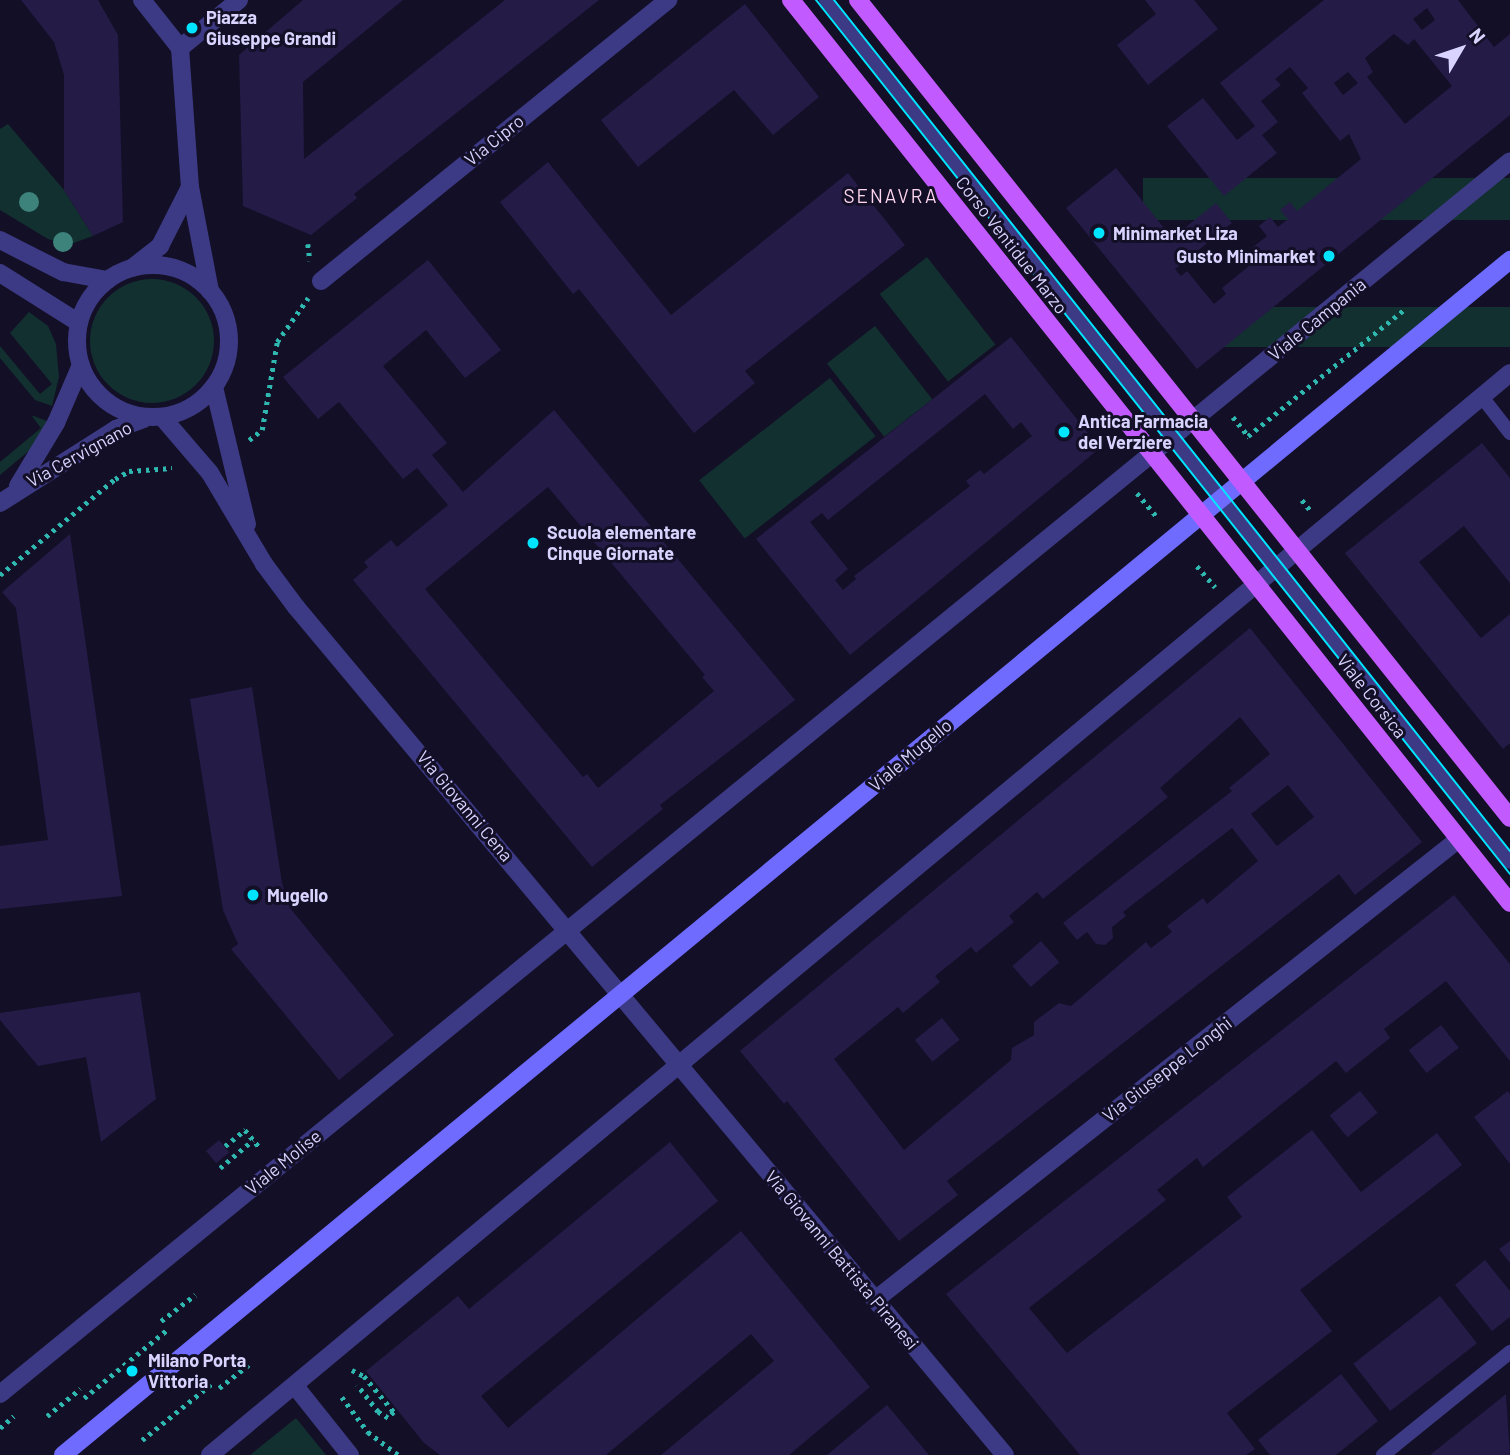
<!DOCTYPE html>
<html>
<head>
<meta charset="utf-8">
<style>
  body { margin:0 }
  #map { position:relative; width:1510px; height:1455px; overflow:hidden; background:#130f26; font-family:Barlow,sans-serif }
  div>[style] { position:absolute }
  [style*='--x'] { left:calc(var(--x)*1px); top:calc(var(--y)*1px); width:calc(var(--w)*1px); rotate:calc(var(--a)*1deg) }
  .green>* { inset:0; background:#12302f; transform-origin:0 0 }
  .round { border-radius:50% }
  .building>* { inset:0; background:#241b47; transform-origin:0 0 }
  .path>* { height:4.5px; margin-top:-2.25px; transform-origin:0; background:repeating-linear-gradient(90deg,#2fb8b0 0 3.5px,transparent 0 8.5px) }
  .service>* { height:14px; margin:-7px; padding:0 7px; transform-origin:7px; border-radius:7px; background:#3d3a85 }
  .minor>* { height:18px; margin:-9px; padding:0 9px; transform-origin:9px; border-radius:9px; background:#3d3a85 }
  .minor>.ring { margin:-9px; padding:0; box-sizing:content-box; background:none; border:18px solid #3d3a85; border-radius:50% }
  .secondary>* { height:18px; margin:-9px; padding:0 9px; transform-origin:9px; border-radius:9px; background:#6f6bff }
  .primary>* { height:18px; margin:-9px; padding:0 9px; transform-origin:9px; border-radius:9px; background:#c25bff }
  .tram>* { height:2px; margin:-1px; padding:0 1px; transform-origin:1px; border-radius:1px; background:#00e5ff }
  .trees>* { width:20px; height:20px; margin:-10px; border-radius:50%; background:#3d827b }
  .dots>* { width:19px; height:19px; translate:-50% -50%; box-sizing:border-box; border:4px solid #130f26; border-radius:50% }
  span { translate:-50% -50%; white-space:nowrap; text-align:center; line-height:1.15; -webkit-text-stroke:6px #130f26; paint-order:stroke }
  .poi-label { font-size:18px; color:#d9d4ff; font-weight:700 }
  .left { translate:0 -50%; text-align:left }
  .right { translate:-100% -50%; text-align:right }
  .street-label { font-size:18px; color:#d9d4ff }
  .neighbourhood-label { font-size:19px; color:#ffd6f0; letter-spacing:2px }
  .north { position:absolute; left:1426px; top:14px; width:70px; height:70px; -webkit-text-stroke:5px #130f26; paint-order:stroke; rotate:51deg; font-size:19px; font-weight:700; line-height:28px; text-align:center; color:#d9d4ff }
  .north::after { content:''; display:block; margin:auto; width:24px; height:32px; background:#d9d4ff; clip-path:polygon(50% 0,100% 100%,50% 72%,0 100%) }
</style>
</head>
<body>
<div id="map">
  <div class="green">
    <div style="clip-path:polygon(8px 124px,64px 190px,93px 236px,68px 245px,48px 239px,0 210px,0 129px)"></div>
    <div style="left:1510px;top:178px;width:42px;height:367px;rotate:90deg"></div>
    <div style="left:927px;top:257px;width:111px;height:60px;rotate:52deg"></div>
    <div class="round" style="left:90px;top:279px;width:124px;height:124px"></div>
    <div style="left:1510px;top:307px;width:40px;height:292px;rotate:90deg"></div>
    <div style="clip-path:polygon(29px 312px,48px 326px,56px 344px,59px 377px,52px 406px,35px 400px,0 358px,0 346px,40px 394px,52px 384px,10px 333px)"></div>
    <div style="left:875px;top:326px;width:93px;height:61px;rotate:52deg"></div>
    <div style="left:830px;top:378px;width:74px;height:166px;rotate:52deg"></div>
    <div style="clip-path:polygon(31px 415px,47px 421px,42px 432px,30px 450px,0 475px,0 462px,41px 428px)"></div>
    <div style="clip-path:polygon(296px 1418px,326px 1455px,250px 1455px)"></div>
  </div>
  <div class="building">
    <div style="clip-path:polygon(21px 0,98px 0,118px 35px,123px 222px,93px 236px,64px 190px,64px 75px,54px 42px)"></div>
    <div style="clip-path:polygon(303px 0,403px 0,303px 82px,304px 159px,505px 0,599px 0,354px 194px,357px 198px,311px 235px,243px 206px,239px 55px)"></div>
    <div style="clip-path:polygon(1145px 0,1194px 0,1218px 29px,1148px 85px,1117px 45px,1156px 14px)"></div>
    <div style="clip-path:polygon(evenodd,1324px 0,1458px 0,1494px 47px,1510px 34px,1510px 115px,1197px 369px,1066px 208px,1116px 168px,1172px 238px,1216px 203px,1232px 223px,1175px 269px,1181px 276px,1187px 271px,1214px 304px,1226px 294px,1222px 288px,1260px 257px,1252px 248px,1267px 236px,1259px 226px,1270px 217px,1278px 227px,1288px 219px,1280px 210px,1290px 202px,1297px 211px,1361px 159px,1349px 134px,1340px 141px,1302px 93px,1308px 88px,1290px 67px,1275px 79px,1281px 85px,1261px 101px,1278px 122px,1262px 135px,1277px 153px,1224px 196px,1167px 126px,1203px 98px,1237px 140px,1255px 126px,1220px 83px,1324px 0,1427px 8px,1435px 20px,1422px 30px,1413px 19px,1427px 8px,1324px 0,1394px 34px,1408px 45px,1414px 39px,1452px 86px,1405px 124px,1367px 77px,1373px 72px,1365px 58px,1394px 34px,1324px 0,1348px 72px,1358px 83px,1343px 95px,1334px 83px,1348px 72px)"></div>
    <div style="clip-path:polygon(745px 4px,819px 97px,773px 135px,734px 90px,638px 167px,601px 120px)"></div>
    <div style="clip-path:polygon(548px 162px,671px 315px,848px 173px,905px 245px,745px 371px,755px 383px,694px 433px,579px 289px,573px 294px,500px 202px)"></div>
    <div style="clip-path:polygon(evenodd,428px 260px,501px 350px,465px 378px,426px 330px,383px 366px,447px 443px,432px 455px,463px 492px,554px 410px,795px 700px,660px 805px,663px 809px,592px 867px,353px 580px,368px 567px,364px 562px,391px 540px,397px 547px,448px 505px,417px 468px,403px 479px,339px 402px,318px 419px,283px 377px,428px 260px,548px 487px,705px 675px,702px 677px,714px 691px,598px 788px,587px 774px,583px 777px,425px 589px,548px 487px)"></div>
    <div style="clip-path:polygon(evenodd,1011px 337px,1100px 448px,850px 655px,756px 539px,1011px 337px,985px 394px,1013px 429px,1021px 422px,1032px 436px,984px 474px,980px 470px,966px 481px,970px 486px,854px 576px,856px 579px,843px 590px,835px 580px,848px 569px,810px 522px,822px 513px,828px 520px,985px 394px)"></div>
    <div style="clip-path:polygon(1482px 443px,1510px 478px,1510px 583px,1464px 526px,1419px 562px,1481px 638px,1510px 614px,1510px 743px,1503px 749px,1345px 553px)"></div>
    <div style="clip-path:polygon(70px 534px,122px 896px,0 909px,0 846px,48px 840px,16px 608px,2px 592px)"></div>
    <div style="clip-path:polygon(evenodd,1250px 628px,1422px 842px,1355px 895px,1339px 874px,947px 1181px,958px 1195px,899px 1241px,787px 1101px,784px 1104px,740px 1051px,1250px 628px,1240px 717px,1270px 754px,1229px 788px,1232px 791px,1063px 923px,1077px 940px,1087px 932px,1096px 944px,1105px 945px,1113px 938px,1112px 927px,1126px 916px,1123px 912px,1232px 828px,1258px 861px,1207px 904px,1203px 898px,1167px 926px,1172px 932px,1151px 948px,1146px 942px,1071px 1006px,1059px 1003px,1034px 1022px,1034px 1035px,1012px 1048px,1011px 1060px,904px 1150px,834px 1059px,898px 1007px,903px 1013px,940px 982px,935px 976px,971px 947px,976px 953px,1014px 922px,1009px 916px,1037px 892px,1043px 899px,1168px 797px,1160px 788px,1240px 717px,1250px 628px,1288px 785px,1314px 817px,1277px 846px,1251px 814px,1288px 785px)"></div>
    <div style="clip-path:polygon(252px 687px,282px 883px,290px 908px,394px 1035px,339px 1080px,231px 949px,238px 944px,223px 910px,190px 699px)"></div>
    <div style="clip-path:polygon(1454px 895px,1510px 964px,1510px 1061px,1446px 981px,1384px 1029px,1390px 1038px,1346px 1073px,1336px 1061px,1203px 1167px,1197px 1158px,1157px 1190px,1166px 1200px,1029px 1308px,1067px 1353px,1242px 1217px,1227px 1197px,1312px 1130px,1361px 1192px,1437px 1133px,1462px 1165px,1300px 1290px,1332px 1331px,1227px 1413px,1255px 1449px,1246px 1455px,1080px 1455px,946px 1294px)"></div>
    <div style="left:1041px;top:941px;width:28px;height:38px;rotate:49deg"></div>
    <div style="clip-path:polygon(140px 992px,156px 1099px,101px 1142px,86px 1057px,38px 1066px,0 1020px,0 1013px)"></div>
    <div style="left:942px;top:1018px;width:28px;height:35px;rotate:51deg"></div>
    <div style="left:1441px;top:1025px;width:29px;height:41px;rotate:52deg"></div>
    <div style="left:1360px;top:1091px;width:28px;height:39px;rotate:51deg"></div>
    <div style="clip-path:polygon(1508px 1091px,1510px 1094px,1510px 1164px,1474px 1117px)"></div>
    <div style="left:219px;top:1140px;width:16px;height:17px;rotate:50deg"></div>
    <div style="clip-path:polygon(670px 1142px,718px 1201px,481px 1396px,508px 1428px,741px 1231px,870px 1387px,789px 1455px,661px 1455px,774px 1361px,751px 1334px,606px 1455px,440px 1455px,424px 1443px,366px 1371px,458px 1296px,469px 1309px)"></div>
    <div style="clip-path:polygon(1510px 1241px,1510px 1263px,1499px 1249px)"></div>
    <div style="clip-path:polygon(1485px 1260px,1510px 1291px,1510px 1317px,1492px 1331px,1455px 1285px)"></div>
    <div style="left:1440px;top:1296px;width:60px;height:110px;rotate:52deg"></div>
    <div style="clip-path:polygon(1341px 1374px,1378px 1421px,1336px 1455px,1270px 1455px,1258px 1440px)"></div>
    <div style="clip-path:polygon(1506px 1394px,1510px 1455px,1430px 1455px)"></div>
    <div style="clip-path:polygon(887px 1405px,929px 1455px,827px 1455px)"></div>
  </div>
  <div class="path">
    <div style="--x:308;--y:244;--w:17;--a:83"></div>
    <div style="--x:1233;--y:417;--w:26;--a:51"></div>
    <div style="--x:1248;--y:436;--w:202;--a:-39"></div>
    <div style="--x:249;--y:440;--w:16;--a:-38"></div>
    <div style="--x:262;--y:430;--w:89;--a:-80.3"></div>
    <div style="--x:277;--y:342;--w:54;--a:-54.8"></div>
    <div style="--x:1137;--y:493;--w:31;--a:50"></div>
    <div style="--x:1302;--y:500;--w:13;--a:51"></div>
    <div style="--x:1197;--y:566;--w:28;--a:49"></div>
    <div style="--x:0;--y:575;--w:150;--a:-39.9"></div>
    <div style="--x:115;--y:479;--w:16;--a:-30"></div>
    <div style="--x:129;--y:471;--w:43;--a:-4"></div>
    <div style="--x:225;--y:1146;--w:26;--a:-39"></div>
    <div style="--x:245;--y:1130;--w:25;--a:50"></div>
    <div style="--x:220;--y:1168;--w:43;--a:-40.3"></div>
    <div style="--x:161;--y:1321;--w:43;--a:-37.4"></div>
    <div style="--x:352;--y:1370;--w:13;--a:27"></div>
    <div style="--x:364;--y:1376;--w:47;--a:50.2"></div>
    <div style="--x:394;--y:1412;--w:8;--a:135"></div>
    <div style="--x:388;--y:1418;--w:12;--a:-149"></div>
    <div style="--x:378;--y:1412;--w:34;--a:-128"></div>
    <div style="--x:219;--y:1388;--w:42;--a:-38.2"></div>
    <div style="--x:342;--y:1397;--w:44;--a:53.4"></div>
    <div style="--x:368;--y:1432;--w:38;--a:37"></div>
    <div style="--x:84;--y:1398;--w:109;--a:-39.4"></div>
    <div style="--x:47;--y:1416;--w:43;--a:-39.3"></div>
    <div style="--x:0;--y:1428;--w:18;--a:-41"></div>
    <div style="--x:142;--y:1440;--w:92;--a:-38.9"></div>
  </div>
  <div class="service">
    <div style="--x:826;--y:0;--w:1100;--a:51.57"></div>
    <div style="--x:1482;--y:397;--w:46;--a:52.1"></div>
    <div style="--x:1383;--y:1455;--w:164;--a:-39"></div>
  </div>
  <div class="minor">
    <div style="--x:142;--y:0;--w:61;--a:51.6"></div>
    <div style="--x:180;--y:48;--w:139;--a:85.9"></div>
    <div style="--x:190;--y:187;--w:106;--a:79.1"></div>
    <div style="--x:180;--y:48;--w:76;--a:-39.1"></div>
    <div style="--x:0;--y:240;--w:71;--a:26.9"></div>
    <div style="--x:63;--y:272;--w:45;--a:10.3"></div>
    <div class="ring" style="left:77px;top:265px;width:134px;height:134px"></div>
    <div style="--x:132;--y:268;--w:36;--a:-38"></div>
    <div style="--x:160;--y:246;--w:66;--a:-63"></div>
    <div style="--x:0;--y:273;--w:93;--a:32.3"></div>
    <div style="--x:321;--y:281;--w:447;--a:-39"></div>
    <div style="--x:214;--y:387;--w:141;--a:76.5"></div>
    <div style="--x:162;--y:417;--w:74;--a:49.4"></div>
    <div style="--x:210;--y:473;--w:106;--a:59.3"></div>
    <div style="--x:264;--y:564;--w:54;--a:53.3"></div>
    <div style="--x:296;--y:607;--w:1105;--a:50.1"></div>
    <div style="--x:18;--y:486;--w:74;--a:-58.9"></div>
    <div style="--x:56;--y:423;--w:63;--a:-66.7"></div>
    <div style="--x:0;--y:503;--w:138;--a:-32.5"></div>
    <div style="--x:116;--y:429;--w:30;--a:-20"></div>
    <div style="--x:875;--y:1300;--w:744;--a:-38.29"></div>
    <div style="--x:295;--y:1386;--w:88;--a:51.4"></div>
    <div style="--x:0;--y:1394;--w:1949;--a:-39.23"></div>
    <div style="--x:210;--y:1455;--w:1691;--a:-39.77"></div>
  </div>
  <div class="secondary">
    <div style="--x:63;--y:1455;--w:1877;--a:-39.55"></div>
  </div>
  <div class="primary">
    <div style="--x:791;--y:0;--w:1154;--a:51.47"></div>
    <div style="--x:858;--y:0;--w:1046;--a:51.44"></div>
  </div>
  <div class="tram">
    <div style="--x:816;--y:0;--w:1116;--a:51.55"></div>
    <div style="--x:834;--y:0;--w:1087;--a:51.54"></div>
  </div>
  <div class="trees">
    <div style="left:29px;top:202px"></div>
    <div style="left:63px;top:242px"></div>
  </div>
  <div class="dots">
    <div style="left:192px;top:28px;background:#00e5ff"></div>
    <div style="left:1099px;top:233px;background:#00e5ff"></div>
    <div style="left:1329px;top:256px;background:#00e5ff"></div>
    <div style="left:1064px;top:432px;background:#00e5ff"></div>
    <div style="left:533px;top:543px;background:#00e5ff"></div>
    <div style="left:253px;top:895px;background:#00e5ff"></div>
    <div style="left:132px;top:1371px;background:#00e5ff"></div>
  </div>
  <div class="poi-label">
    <span class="left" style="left:206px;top:28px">Piazza<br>Giuseppe Grandi</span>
    <span class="left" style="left:1113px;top:233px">Minimarket Liza</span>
    <span class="right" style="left:1315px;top:256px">Gusto Minimarket</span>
    <span class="left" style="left:1078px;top:432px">Antica Farmacia<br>del Verziere</span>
    <span class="left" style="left:547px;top:543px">Scuola elementare<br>Cinque Giornate</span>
    <span class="left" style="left:267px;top:895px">Mugello</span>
    <span class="left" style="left:148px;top:1371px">Milano Porta<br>Vittoria</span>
  </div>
  <div class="street-label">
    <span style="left:494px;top:140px;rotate:-39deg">Via Cipro</span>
    <span style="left:1012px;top:245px;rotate:52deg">Corso Ventidue Marzo</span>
    <span style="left:1317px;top:319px;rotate:-39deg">Viale Campania</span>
    <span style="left:79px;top:454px;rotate:-29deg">Via Cervignano</span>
    <span style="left:1372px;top:696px;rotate:52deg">Viale Corsica</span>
    <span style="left:910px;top:755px;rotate:-40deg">Viale Mugello</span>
    <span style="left:465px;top:806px;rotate:50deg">Via Giovanni Cena</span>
    <span style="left:1167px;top:1069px;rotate:-38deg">Via Giuseppe Longhi</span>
    <span style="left:283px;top:1162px;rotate:-39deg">Viale Molise</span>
    <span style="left:842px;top:1260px;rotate:50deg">Via Giovanni Battista Piranesi</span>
  </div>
  <div class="neighbourhood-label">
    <span style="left:891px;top:196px">SENAVRA</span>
  </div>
  <div class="north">N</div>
</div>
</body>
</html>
